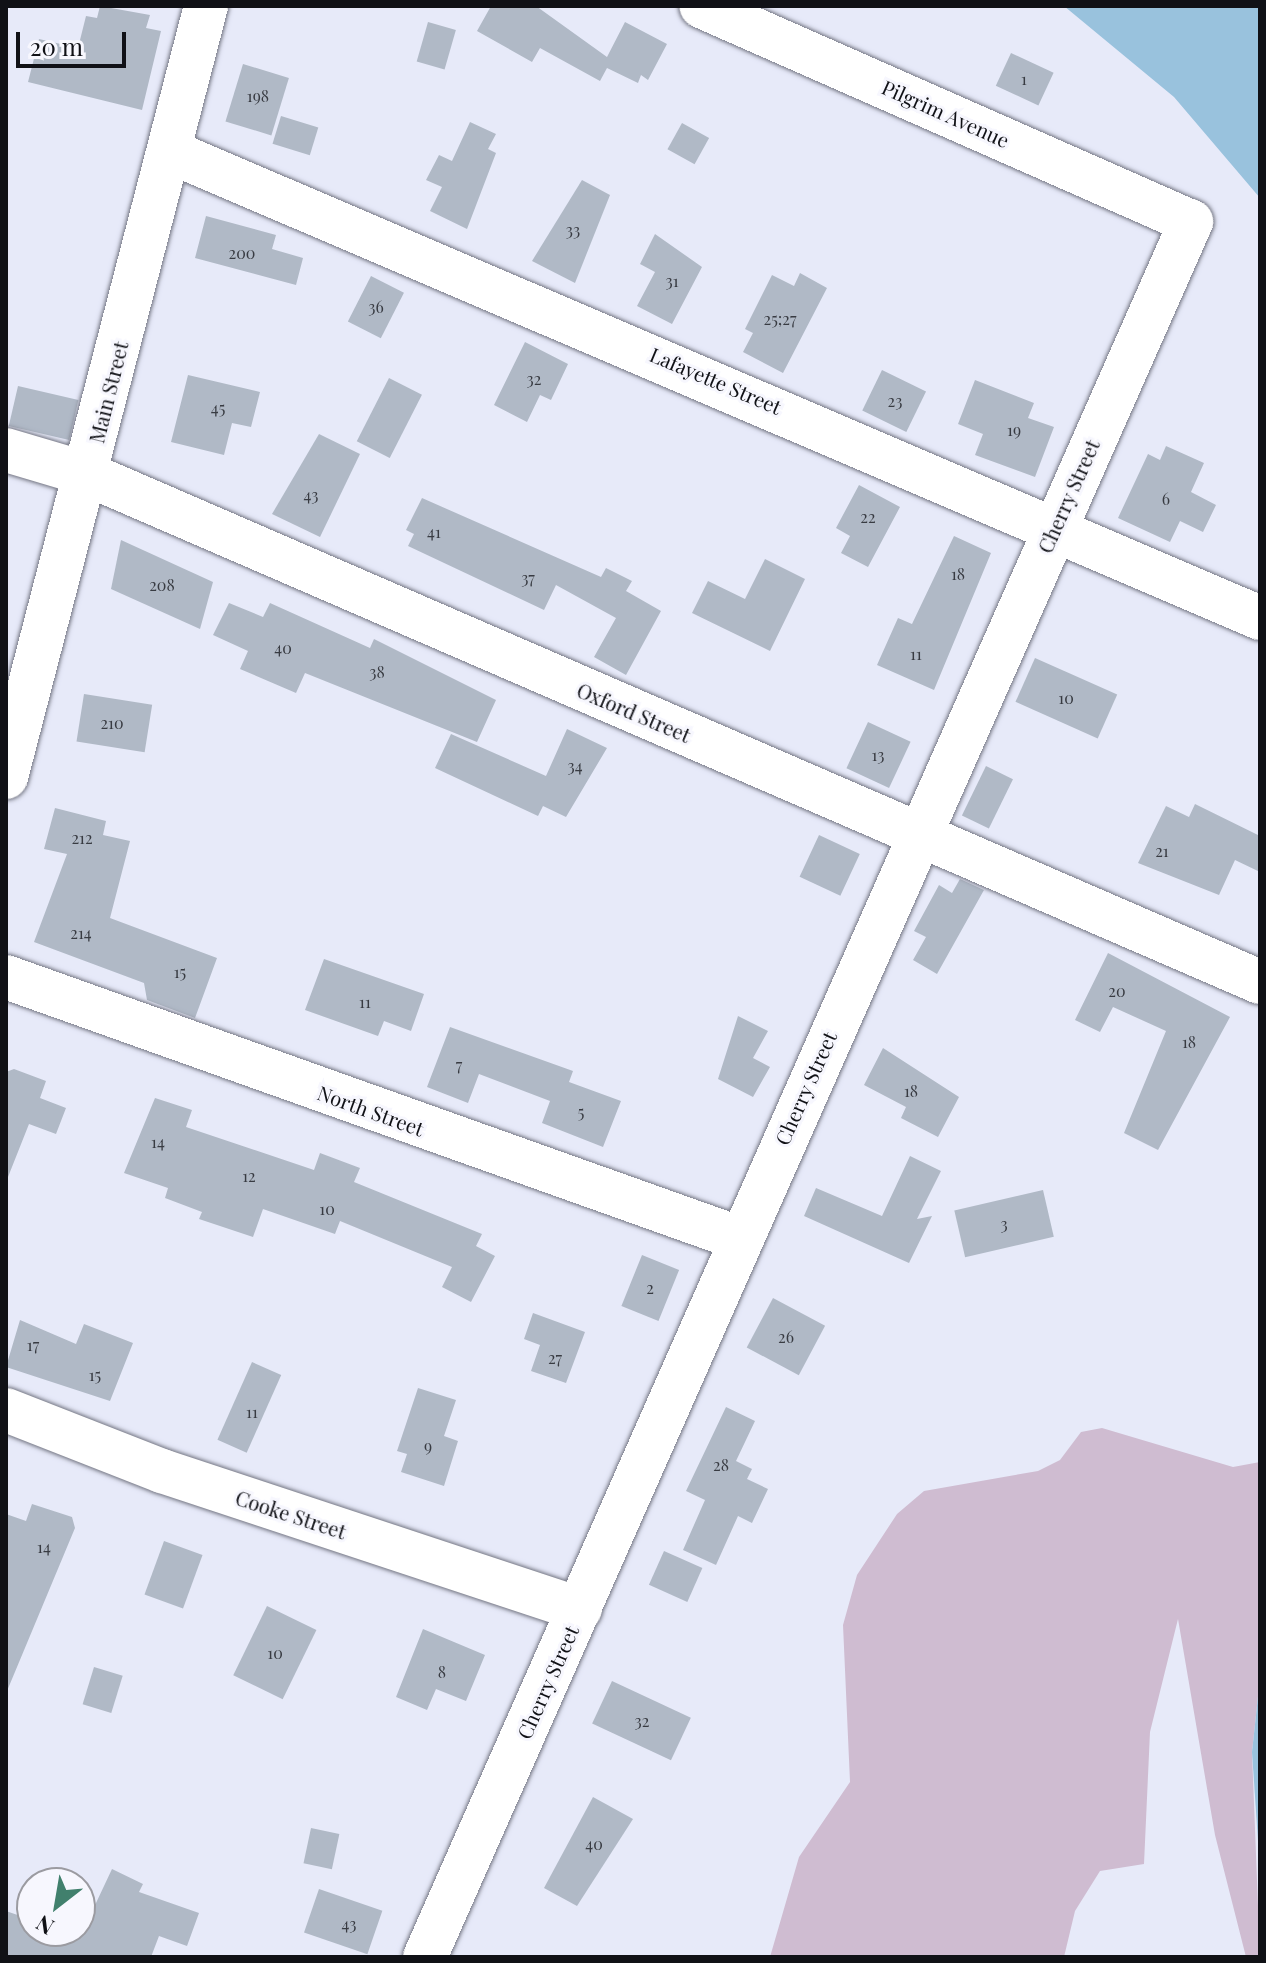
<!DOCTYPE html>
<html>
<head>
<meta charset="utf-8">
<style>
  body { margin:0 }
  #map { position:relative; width:1266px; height:1963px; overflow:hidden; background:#e7eaf9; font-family:"Playfair Display",serif }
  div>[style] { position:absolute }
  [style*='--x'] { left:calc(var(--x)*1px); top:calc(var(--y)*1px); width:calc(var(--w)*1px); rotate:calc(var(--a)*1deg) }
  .green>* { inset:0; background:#cfbcd1 }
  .water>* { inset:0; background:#99c2dd }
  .building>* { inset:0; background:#b0b9c6; transform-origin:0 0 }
  .roads { filter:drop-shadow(0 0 2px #747683) drop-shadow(0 0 2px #747683) }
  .minor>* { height:44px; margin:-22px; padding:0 22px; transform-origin:22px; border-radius:22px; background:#fff }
  .major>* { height:44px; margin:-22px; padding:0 22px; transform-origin:22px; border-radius:22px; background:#fff }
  span { translate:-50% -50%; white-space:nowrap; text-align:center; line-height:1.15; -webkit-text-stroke:6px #f7f7fe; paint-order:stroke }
  .number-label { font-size:16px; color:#383b42 }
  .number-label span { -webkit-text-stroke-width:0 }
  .street-label { font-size:20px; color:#101116 }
  .frame { position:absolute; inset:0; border:8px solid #101116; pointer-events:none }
  .north { position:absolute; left:16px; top:1867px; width:80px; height:80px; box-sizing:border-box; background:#f7f7fe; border:2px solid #9b9ba1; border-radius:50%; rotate:211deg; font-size:22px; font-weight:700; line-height:32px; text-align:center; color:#101116 }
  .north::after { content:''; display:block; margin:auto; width:28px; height:36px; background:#41806d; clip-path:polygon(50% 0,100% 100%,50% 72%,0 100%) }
  .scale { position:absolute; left:16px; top:32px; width:110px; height:36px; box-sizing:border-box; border:4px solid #101116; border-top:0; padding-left:10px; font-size:24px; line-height:28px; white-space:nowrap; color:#101116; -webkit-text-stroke:6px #f7f7fe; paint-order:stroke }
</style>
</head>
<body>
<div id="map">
  <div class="green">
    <div style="clip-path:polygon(1102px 1428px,1233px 1467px,1260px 1462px,1260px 1678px,1252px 1752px,1260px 1957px,1246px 1957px,1215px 1835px,1178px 1619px,1150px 1732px,1144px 1864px,1100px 1871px,1075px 1911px,1064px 1957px,770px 1957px,799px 1857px,850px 1782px,843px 1625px,857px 1575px,897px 1514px,924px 1491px,1038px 1471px,1060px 1460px,1081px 1432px)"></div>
  </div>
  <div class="water">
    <div style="clip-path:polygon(1064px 6px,1260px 6px,1260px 198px,1174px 97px)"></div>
    <div style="clip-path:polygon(1260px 1678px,1260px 1870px,1252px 1752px)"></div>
  </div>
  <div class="building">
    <div style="clip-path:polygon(100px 6px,150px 15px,146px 28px,161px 31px,142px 110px,28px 82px,39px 39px,78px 48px,86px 16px,97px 18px)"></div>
    <div style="clip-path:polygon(491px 6px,536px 6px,607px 57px,625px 22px,667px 44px,648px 80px,641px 75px,638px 83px,607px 68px,600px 81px,540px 48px,532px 62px,477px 31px)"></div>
    <div style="left:428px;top:22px;width:29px;height:41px;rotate:16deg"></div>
    <div style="left:1011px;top:53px;width:47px;height:36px;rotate:25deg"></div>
    <div style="left:243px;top:64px;width:48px;height:60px;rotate:17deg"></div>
    <div style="left:281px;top:116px;width:39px;height:29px;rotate:17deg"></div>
    <div style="clip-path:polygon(470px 122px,496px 134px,488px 149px,496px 153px,467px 229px,430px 211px,442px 187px,426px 180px,439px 155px,452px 161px)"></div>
    <div style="left:682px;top:123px;width:31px;height:30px;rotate:29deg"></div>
    <div style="clip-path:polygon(582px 180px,610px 195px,575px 283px,532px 261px)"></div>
    <div style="clip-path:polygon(206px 216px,276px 235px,272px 249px,303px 258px,296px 285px,195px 258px)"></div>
    <div style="clip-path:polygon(655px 234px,702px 267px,672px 324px,637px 306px,655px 272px,640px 264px)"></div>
    <div style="clip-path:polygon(800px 273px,827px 288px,783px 373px,743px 352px,753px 333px,745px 329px,772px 275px,794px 286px)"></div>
    <div style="left:371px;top:276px;width:37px;height:51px;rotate:27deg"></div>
    <div style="clip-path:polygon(525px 342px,568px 364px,551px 400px,540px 395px,527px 422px,494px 405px)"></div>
    <div style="left:882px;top:370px;width:49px;height:45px;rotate:26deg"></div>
    <div style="clip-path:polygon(188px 375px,260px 392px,251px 427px,232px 423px,224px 455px,171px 442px)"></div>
    <div style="left:389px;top:378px;width:37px;height:71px;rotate:27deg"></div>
    <div style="clip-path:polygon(975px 380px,1034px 403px,1028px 418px,1054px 427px,1035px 477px,975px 455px,983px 434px,958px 424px)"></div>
    <div style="left:18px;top:386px;width:62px;height:41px;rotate:13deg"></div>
    <div style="clip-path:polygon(319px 434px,360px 454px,320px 537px,272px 514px)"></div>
    <div style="clip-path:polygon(1166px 446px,1204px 463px,1191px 492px,1216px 505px,1203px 532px,1180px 521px,1170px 542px,1118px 518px,1148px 454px,1160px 460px)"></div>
    <div style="clip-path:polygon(859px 485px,900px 507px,868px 567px,841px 553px,850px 536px,836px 528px)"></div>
    <div style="clip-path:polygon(422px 498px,601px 577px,606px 568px,632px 581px,626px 591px,661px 611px,626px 675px,594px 657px,616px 618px,556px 585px,544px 610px,408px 546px,414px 534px,406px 530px)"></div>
    <div style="clip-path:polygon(954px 536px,991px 553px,934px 690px,877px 665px,898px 618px,912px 624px)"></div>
    <div style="clip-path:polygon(121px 540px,213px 582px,200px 629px,111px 589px)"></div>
    <div style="clip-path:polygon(765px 559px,805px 579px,770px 651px,692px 613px,708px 581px,745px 599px)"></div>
    <div style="clip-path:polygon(229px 603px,263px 617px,270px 603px,370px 648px,374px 639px,496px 700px,477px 742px,305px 673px,296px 693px,240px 669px,248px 651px,213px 635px)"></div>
    <div style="left:1035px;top:658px;width:90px;height:48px;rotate:24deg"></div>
    <div style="left:84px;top:694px;width:69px;height:48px;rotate:9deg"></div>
    <div style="left:868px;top:722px;width:47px;height:51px;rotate:25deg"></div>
    <div style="clip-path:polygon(567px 729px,607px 748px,566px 817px,543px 806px,538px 816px,435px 768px,451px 734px,546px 776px)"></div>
    <div style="left:986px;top:766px;width:30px;height:55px;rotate:26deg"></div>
    <div style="clip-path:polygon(1195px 804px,1260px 836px,1260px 872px,1235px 860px,1219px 895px,1138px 863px,1166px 806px,1189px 817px)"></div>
    <div style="clip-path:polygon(55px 808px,106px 821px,103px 835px,130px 841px,110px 918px,217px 958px,195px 1018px,147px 1000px,144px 983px,34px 942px,67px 854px,44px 849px)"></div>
    <div style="left:819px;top:835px;width:45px;height:46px;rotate:25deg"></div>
    <div style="clip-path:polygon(960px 879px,984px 890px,937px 974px,913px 960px,926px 937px,914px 931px,939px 885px,952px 893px)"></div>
    <div style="clip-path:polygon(1108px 953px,1230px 1017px,1158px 1150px,1124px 1133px,1166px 1031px,1113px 1007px,1100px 1032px,1075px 1020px)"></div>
    <div style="clip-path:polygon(324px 959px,424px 994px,411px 1031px,384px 1021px,378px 1036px,305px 1010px)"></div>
    <div style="clip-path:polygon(738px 1016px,768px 1031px,753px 1058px,770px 1067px,753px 1097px,718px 1079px)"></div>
    <div style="clip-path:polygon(450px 1027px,573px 1071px,569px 1082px,621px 1101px,603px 1147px,542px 1123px,550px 1101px,479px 1074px,468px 1103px,427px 1087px)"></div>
    <div style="clip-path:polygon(883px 1048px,959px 1097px,938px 1137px,901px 1118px,906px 1107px,864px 1085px)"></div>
    <div style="clip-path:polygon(14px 1069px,46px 1081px,40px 1098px,66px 1108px,56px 1134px,29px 1124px,8px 1177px,6px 1072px)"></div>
    <div style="clip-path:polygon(155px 1098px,192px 1110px,186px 1127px,314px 1170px,320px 1153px,360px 1168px,354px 1182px,482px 1234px,476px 1246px,495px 1256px,471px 1302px,442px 1287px,452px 1267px,340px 1221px,335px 1234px,263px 1209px,253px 1237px,199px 1219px,202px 1212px,165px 1198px,168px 1188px,124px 1173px)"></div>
    <div style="clip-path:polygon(910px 1156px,941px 1171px,917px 1219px,932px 1216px,909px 1263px,804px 1216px,816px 1188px,882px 1216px)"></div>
    <div style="left:1043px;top:1190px;width:48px;height:91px;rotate:77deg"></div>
    <div style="left:642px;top:1255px;width:40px;height:55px;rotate:22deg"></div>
    <div style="left:773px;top:1298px;width:59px;height:56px;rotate:28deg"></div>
    <div style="clip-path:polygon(533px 1313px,585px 1332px,566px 1383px,531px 1371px,540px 1345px,524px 1339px)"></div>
    <div style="clip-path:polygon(20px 1320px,76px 1344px,84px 1324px,133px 1343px,110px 1401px,6px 1367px)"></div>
    <div style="left:252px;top:1362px;width:32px;height:85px;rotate:24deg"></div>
    <div style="clip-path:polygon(418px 1388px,456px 1400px,444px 1436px,458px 1441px,444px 1486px,401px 1472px,407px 1454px,397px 1451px)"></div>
    <div style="clip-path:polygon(726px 1407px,755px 1421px,736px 1461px,752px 1469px,747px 1479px,768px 1489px,752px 1523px,738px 1516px,716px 1565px,683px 1550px,705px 1500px,686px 1491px)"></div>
    <div style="clip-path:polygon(32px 1504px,72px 1517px,75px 1528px,7px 1691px,6px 1514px,26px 1521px)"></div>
    <div style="left:164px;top:1541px;width:41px;height:57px;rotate:20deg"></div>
    <div style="left:664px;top:1551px;width:42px;height:37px;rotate:24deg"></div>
    <div style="left:267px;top:1606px;width:55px;height:77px;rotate:26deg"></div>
    <div style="clip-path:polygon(423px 1629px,485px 1655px,466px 1701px,436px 1689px,427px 1710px,396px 1697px)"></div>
    <div style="left:94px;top:1667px;width:30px;height:39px;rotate:17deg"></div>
    <div style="left:612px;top:1681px;width:87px;height:47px;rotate:25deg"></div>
    <div style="clip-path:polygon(593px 1797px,633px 1819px,577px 1906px,544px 1888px)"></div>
    <div style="left:311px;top:1828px;width:29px;height:36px;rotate:12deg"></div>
    <div style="clip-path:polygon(112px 1869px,143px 1884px,139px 1892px,199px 1913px,187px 1946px,159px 1936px,151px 1957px,6px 1957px,6px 1911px,32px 1920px,32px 1931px,80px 1937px)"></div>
    <div style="left:319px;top:1889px;width:67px;height:46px;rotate:19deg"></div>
  </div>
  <div class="roads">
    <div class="minor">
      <div style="--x:169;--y:151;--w:1187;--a:23.17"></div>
      <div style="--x:6;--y:450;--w:84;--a:16.5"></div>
      <div style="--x:87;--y:474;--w:1278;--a:23.42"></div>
      <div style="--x:6;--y:977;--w:777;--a:19.62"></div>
      <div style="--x:6;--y:1410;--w:168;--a:21.4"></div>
      <div style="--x:162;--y:1471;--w:440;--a:18.3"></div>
      <div style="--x:425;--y:1957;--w:1897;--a:-66.18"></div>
      <div style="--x:1191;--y:222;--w:535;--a:-156.21"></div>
    </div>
    <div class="major">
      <div style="--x:6;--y:777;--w:797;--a:-75.46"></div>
    </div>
  </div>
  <div class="number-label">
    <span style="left:1024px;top:79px">1</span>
    <span style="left:258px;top:96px">198</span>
    <span style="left:573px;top:230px">33</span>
    <span style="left:242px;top:253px">200</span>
    <span style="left:672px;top:281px">31</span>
    <span style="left:376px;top:307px">36</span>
    <span style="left:780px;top:319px">25;27</span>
    <span style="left:534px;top:379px">32</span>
    <span style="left:895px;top:401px">23</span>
    <span style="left:218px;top:408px">45</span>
    <span style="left:1014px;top:430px">19</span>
    <span style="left:311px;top:495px">43</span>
    <span style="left:1166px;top:499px">6</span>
    <span style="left:868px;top:517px">22</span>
    <span style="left:434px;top:532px">41</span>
    <span style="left:958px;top:574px">18</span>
    <span style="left:528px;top:578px">37</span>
    <span style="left:162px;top:585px">208</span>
    <span style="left:283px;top:648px">40</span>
    <span style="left:916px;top:654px">11</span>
    <span style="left:377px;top:672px">38</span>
    <span style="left:1066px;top:698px">10</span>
    <span style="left:112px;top:723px">210</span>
    <span style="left:878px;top:755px">13</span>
    <span style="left:575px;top:766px">34</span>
    <span style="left:82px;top:838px">212</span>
    <span style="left:1162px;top:851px">21</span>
    <span style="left:81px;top:933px">214</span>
    <span style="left:180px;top:972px">15</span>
    <span style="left:1117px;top:991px">20</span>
    <span style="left:365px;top:1002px">11</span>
    <span style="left:1189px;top:1042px">18</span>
    <span style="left:459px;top:1065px">7</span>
    <span style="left:911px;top:1091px">18</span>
    <span style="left:581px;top:1112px">5</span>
    <span style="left:158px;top:1142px">14</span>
    <span style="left:249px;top:1176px">12</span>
    <span style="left:327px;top:1209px">10</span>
    <span style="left:1004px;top:1224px">3</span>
    <span style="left:650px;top:1288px">2</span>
    <span style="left:786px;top:1337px">26</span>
    <span style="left:33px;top:1345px">17</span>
    <span style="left:555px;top:1358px">27</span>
    <span style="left:95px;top:1375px">15</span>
    <span style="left:252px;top:1412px">11</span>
    <span style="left:428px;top:1446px">9</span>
    <span style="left:721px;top:1465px">28</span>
    <span style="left:44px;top:1547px">14</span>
    <span style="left:275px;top:1653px">10</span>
    <span style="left:442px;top:1672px">8</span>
    <span style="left:642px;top:1721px">32</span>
    <span style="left:594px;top:1844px">40</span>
    <span style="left:349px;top:1924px">43</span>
  </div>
  <div class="street-label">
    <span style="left:946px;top:113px;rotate:24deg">Pilgrim Avenue</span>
    <span style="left:716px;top:380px;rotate:23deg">Lafayette Street</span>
    <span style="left:108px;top:392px;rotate:-76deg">Main Street</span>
    <span style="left:1068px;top:496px;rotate:-66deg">Cherry Street</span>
    <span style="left:634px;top:712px;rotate:23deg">Oxford Street</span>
    <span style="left:805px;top:1088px;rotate:-66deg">Cherry Street</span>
    <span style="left:371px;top:1110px;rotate:20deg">North Street</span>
    <span style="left:291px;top:1514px;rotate:18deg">Cooke Street</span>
    <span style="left:547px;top:1682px;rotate:-66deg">Cherry Street</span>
  </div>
  <div class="frame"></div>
  <div class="north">N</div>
  <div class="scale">20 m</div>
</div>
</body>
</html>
